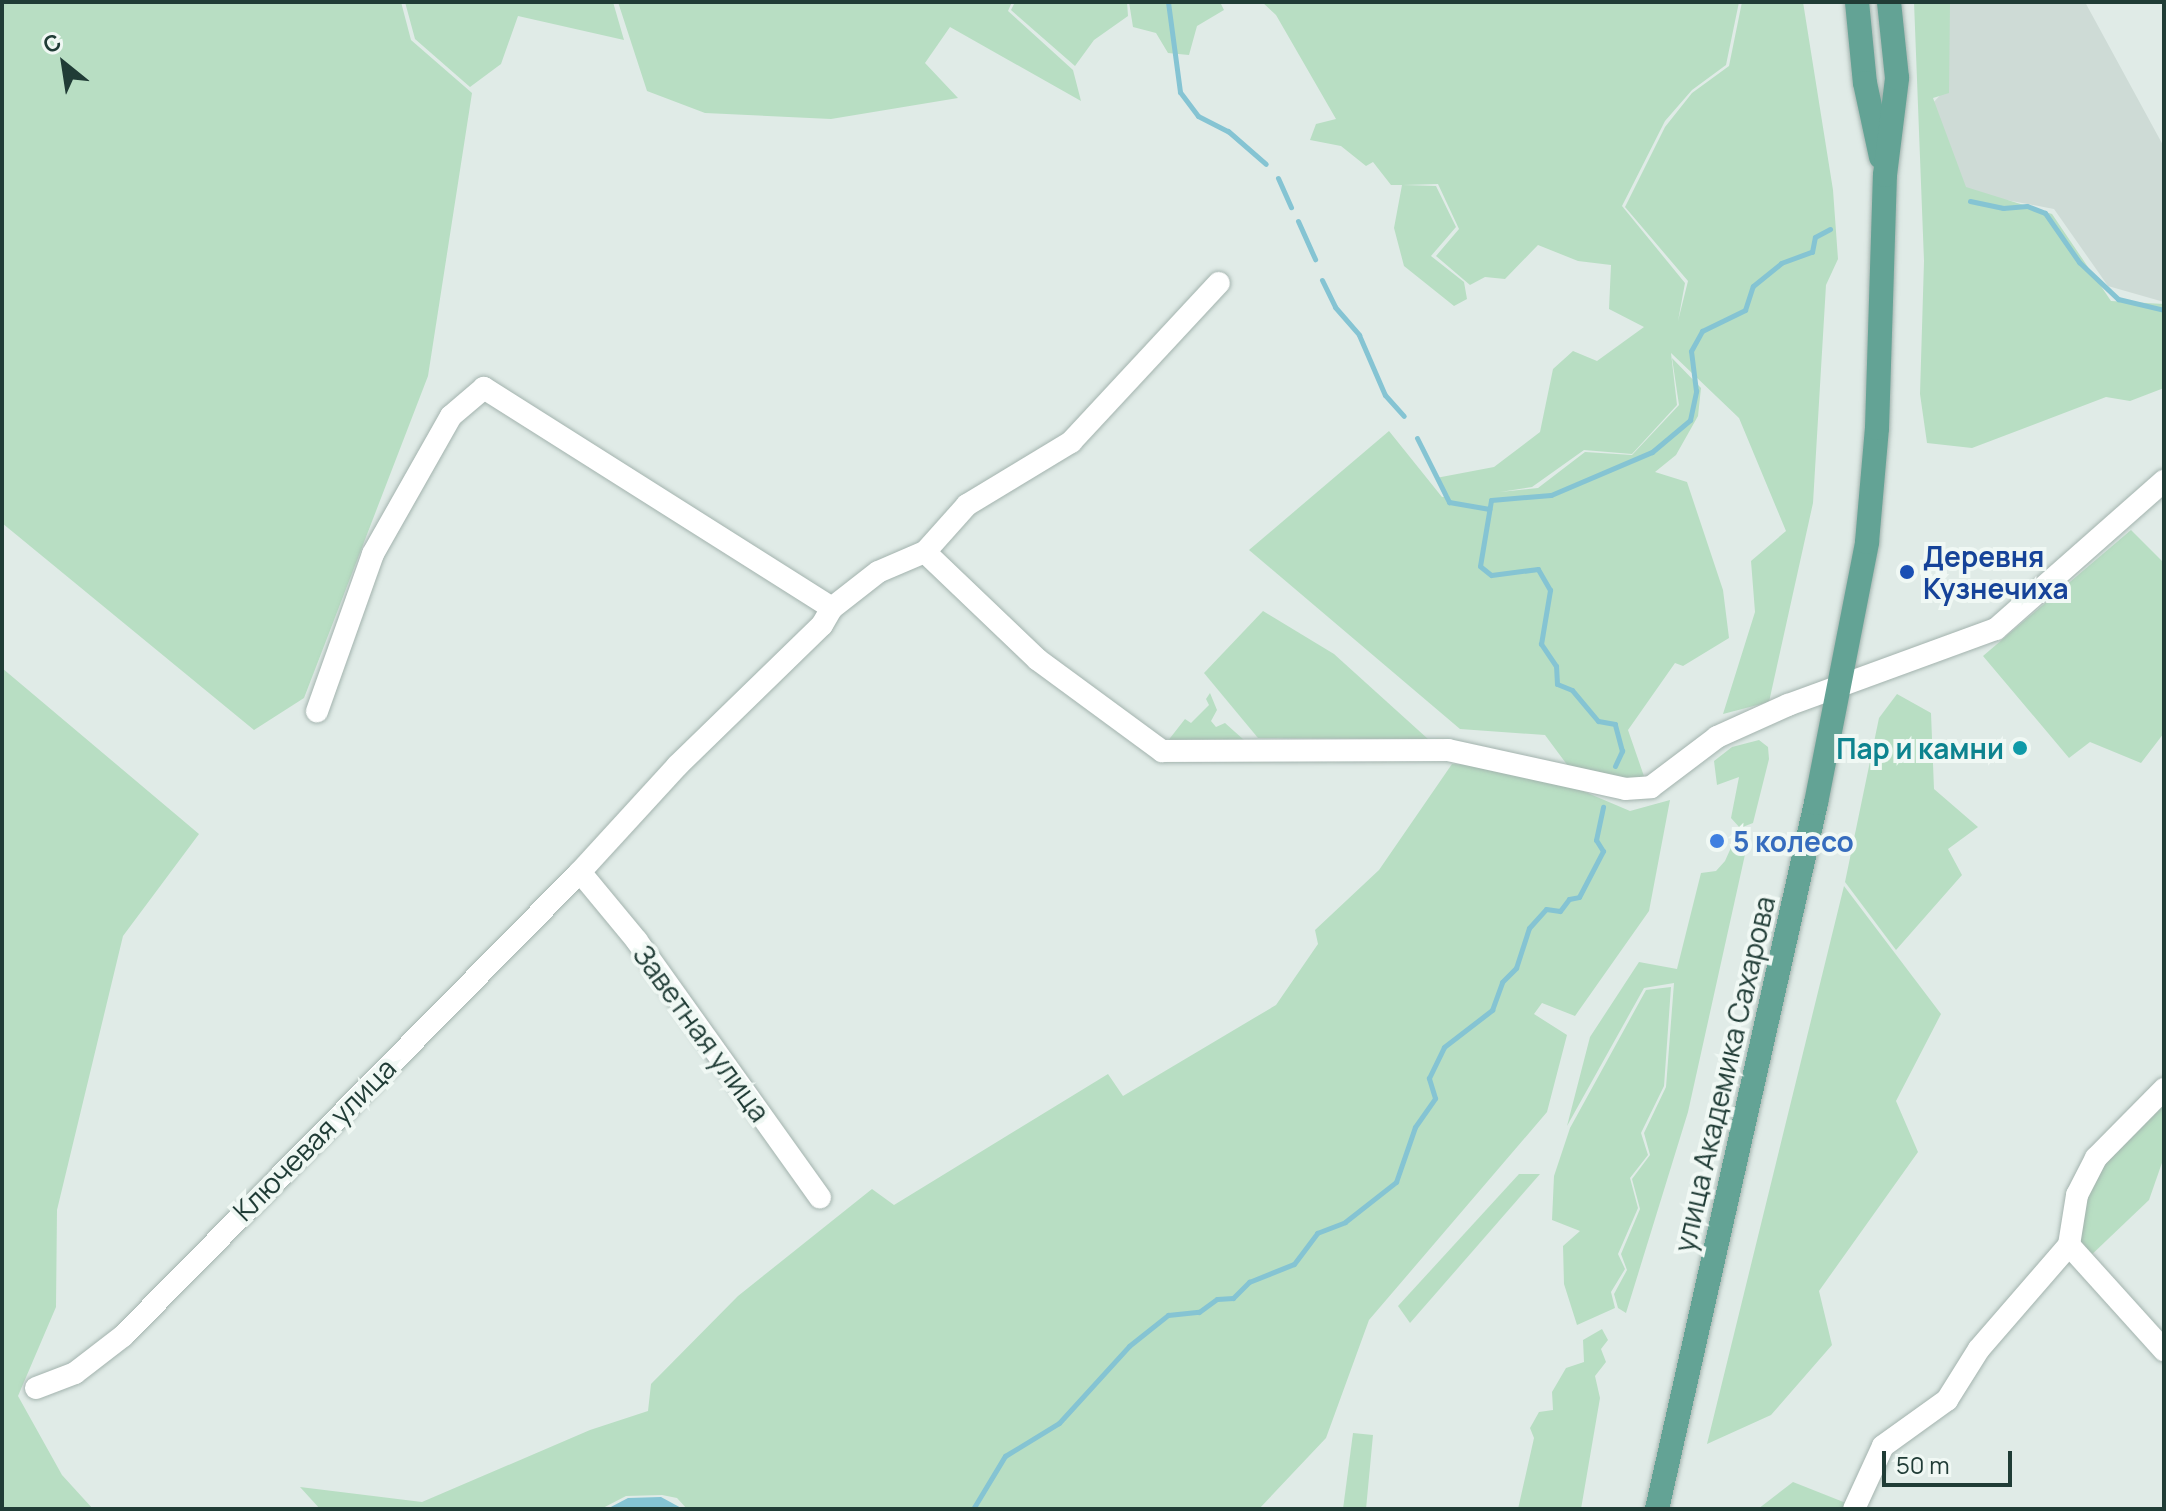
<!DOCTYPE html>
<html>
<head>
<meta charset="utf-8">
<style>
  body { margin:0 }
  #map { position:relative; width:2166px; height:1511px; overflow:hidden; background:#e0ebe7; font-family:Manrope,sans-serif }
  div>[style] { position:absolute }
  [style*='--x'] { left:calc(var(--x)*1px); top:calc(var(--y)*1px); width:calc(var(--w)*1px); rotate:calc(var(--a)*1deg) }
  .built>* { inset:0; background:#cedbd6 }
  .green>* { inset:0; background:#b8dec3 }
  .water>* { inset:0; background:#85c4d3 }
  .stream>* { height:5px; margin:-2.5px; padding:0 2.5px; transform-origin:2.5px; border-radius:2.5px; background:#85c4d3 }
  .roads { filter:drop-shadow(0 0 2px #a3b3ae) drop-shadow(0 0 2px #a3b3ae) }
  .minor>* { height:22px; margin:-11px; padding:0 11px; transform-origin:11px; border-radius:11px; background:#fff }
  .major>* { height:24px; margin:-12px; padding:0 12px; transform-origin:12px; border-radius:12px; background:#63a395 }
  .dots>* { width:22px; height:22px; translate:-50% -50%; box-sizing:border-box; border:4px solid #f0f8f4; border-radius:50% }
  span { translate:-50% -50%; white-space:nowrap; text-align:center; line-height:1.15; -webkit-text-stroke:8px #f0f8f4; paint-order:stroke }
  .transit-label { font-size:28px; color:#164399; font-weight:700 }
  .left { translate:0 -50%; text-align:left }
  .culture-label { font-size:28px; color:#0d838f; font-weight:700 }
  .right { translate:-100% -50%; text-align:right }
  .shop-label { font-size:28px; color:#366cbe; font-weight:700 }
  .street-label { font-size:28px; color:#203c36 }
  .frame { position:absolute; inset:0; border:4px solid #203c36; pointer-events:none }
  .north { position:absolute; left:24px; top:24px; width:80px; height:80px; -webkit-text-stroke:6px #f0f8f4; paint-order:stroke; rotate:330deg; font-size:22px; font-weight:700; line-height:32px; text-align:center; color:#203c36 }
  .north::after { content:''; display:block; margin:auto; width:28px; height:36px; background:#203c36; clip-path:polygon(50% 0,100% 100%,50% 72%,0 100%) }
  .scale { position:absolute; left:1882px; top:1451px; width:130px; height:36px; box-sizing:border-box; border:4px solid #203c36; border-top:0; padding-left:10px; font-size:24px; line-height:28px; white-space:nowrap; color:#203c36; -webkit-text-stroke:6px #f0f8f4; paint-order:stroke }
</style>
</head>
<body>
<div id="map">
  <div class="built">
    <div style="clip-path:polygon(1938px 2px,2085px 2px,2164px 147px,2164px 302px,2108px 286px,2054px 209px,1964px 192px,1931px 105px,1945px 90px)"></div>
  </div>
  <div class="green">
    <div style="clip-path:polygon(2px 2px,401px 2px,411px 40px,472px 93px,428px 376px,304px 698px,254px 730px,2px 523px)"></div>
    <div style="clip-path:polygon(405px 2px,613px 2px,624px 40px,518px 16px,501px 64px,470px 87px,415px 39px)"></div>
    <div style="clip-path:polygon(618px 2px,1012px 2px,1008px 11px,1073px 70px,1081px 101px,950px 27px,925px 63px,958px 98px,831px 119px,705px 113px,647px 91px)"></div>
    <div style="clip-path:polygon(1015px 2px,1127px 2px,1128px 16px,1094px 40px,1075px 66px,1011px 10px)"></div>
    <div style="clip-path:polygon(1129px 2px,1220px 2px,1224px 10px,1197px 26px,1189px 55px,1168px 53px,1156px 33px,1133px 27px)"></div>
    <div style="clip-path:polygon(1262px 2px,1739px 2px,1726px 65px,1692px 90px,1665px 121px,1622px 206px,1685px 283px,1678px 321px,1688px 281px,1625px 207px,1665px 127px,1692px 93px,1729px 66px,1742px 2px,1803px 2px,1833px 190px,1838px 259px,1826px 285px,1813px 503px,1769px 702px,1723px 714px,1755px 612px,1751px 561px,1786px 531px,1739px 418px,1671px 353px,1677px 405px,1632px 454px,1584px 450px,1532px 487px,1500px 492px,1538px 488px,1585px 452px,1632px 455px,1679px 405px,1672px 358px,1701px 388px,1698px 416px,1676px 455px,1655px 472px,1687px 482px,1723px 590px,1729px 638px,1683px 666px,1675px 663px,1628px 730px,1646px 782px,1568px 766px,1545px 735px,1460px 729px,1249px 550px,1389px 431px,1442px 497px,1449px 496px,1436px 478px,1494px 467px,1540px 432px,1553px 369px,1573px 351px,1597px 361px,1644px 327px,1609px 309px,1611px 265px,1578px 261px,1538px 245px,1505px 279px,1485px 277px,1470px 285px,1436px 256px,1459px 229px,1438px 184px,1403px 185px,1436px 186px,1456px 227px,1431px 256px,1464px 282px,1467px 299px,1454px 306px,1404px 266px,1394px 228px,1402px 185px,1391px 185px,1373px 162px,1366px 166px,1341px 146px,1310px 140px,1316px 124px,1336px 119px,1276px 15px)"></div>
    <div style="clip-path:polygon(1914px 2px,1950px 2px,1949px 93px,1933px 98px,1966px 187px,2052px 214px,2111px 301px,2164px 304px,2164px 388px,2130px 401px,2106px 397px,1972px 448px,1927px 443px,1920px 394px,1924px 261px)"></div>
    <div style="clip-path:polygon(2131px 530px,2164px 563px,2164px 733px,2141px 763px,2090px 742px,2069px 758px,1983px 656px)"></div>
    <div style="clip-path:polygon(1263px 611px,1334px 654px,1428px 739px,1258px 738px,1204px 673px)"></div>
    <div style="clip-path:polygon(2px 668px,199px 834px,123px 936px,57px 1210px,56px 1307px,18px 1396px,62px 1475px,93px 1509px,2px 1509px)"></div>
    <div style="clip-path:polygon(1210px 693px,1217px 710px,1211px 721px,1216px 727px,1225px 723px,1244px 740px,1167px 742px,1185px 719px,1191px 723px,1209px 705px,1206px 699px)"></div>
    <div style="clip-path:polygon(1897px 694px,1931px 713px,1934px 789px,1978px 827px,1948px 849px,1962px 875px,1896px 950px,1845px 882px,1879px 718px)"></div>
    <div style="clip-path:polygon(1759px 740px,1768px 747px,1769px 759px,1753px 823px,1740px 828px,1731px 818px,1739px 777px,1717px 785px,1714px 761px,1732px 747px)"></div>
    <div style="clip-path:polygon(1452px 764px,1490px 766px,1583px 791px,1630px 811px,1670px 800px,1649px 911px,1575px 1016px,1542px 1003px,1534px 1014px,1567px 1035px,1547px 1112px,1369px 1320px,1326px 1438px,1259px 1509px,687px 1509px,677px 1498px,662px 1495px,626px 1496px,601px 1509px,320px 1509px,300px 1487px,422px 1502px,590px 1430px,648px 1411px,651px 1384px,738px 1296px,872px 1189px,894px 1205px,1108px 1074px,1123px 1096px,1276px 1005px,1318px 944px,1315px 930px,1379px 870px)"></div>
    <div style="clip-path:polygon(1738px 832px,1748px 841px,1688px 1112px,1626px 1313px,1618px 1308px,1614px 1294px,1627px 1270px,1621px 1254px,1640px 1209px,1632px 1179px,1650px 1155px,1644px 1133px,1666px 1087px,1674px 983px,1644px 988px,1567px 1126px,1590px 1037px,1639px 962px,1677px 969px,1701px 873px,1716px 871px,1725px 861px)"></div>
    <div style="clip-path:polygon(1844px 886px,1941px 1014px,1896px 1101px,1918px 1152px,1819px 1291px,1832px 1345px,1771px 1415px,1707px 1444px)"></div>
    <div style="clip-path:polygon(1671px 987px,1664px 1086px,1641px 1133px,1648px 1155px,1630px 1178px,1638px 1208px,1618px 1254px,1625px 1269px,1611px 1292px,1615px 1308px,1577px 1325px,1564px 1284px,1563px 1246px,1580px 1231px,1552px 1220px,1554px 1176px,1570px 1128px,1646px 990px)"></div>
    <div style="clip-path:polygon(2164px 1095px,2164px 1157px,2149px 1200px,2086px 1260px,2075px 1240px,2086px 1187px,2104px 1157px)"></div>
    <div style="clip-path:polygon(1519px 1174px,1540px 1174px,1410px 1323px,1398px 1306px)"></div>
    <div style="clip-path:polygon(1602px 1329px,1608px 1340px,1601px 1349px,1606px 1362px,1595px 1376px,1600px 1398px,1581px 1509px,1518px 1509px,1534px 1438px,1530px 1428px,1539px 1412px,1553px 1410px,1552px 1392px,1566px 1368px,1584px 1362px,1583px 1340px)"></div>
    <div style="clip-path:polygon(1353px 1433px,1373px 1435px,1366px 1509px,1343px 1509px)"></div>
    <div style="clip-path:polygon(1793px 1482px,1846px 1503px,1843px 1509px,1758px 1509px)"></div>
  </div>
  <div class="water">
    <div style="clip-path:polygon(661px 1497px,683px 1509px,607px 1509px,628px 1498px)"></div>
  </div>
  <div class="stream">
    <div style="--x:1168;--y:2;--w:91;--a:82.4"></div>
    <div style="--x:1180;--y:92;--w:30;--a:53"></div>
    <div style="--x:1198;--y:116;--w:34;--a:27"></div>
    <div style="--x:1228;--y:131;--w:50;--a:41"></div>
    <div style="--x:1278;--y:178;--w:32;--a:66"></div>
    <div style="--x:1970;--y:201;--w:34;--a:12"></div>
    <div style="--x:2003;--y:208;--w:24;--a:-5"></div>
    <div style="--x:2027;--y:206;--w:19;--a:21"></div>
    <div style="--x:2045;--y:213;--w:60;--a:55.2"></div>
    <div style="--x:2079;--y:262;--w:54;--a:43.5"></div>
    <div style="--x:2118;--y:299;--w:47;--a:13.4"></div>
    <div style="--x:1298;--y:221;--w:42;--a:65.9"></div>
    <div style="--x:1322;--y:280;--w:30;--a:64"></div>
    <div style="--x:1335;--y:307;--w:37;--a:49"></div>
    <div style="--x:1359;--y:335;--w:65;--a:66.6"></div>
    <div style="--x:1385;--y:395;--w:28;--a:48"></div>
    <div style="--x:1417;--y:438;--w:72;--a:63.4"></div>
    <div style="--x:1449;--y:502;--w:41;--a:9.9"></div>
    <div style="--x:1615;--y:766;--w:17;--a:-65"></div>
    <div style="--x:1622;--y:751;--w:28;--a:-105"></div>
    <div style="--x:1615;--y:724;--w:17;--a:-170"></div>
    <div style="--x:1598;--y:721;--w:40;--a:-130"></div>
    <div style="--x:1572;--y:690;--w:16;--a:-158"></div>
    <div style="--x:1557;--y:684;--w:18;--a:-93"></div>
    <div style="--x:1556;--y:666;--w:27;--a:-124"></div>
    <div style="--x:1541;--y:644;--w:55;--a:-80.5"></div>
    <div style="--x:1550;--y:590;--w:24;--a:-120"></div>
    <div style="--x:1538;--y:569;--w:47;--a:172.7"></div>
    <div style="--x:1491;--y:575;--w:14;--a:-141"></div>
    <div style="--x:1480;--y:566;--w:67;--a:-80.5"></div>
    <div style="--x:1491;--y:500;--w:60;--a:-4.8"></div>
    <div style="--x:1551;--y:495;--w:110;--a:-23.1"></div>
    <div style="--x:1652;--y:452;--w:50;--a:-40.1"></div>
    <div style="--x:1690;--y:420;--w:30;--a:-78"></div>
    <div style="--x:1696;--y:391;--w:40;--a:-97.1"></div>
    <div style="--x:1691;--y:351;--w:23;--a:-61"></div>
    <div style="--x:1702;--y:331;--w:48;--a:-26"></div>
    <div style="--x:1745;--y:310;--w:25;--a:-72"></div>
    <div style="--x:1753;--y:286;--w:36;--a:-39"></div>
    <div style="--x:1781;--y:263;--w:33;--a:-20"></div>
    <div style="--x:1812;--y:252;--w:15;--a:-79"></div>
    <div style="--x:1815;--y:237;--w:17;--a:-28"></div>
    <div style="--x:973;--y:1509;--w:62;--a:-58.9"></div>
    <div style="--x:1005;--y:1456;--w:63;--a:-31.4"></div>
    <div style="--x:1059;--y:1423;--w:104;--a:-47.7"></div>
    <div style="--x:1129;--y:1346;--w:50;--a:-38.5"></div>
    <div style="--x:1168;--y:1315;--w:31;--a:-6"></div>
    <div style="--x:1199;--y:1312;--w:22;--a:-36"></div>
    <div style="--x:1217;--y:1299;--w:16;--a:-4"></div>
    <div style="--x:1233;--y:1298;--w:23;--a:-45"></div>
    <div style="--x:1249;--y:1282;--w:48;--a:-21.8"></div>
    <div style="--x:1294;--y:1264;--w:39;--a:-53"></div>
    <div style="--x:1317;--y:1233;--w:30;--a:-21"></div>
    <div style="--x:1345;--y:1222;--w:65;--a:-38.1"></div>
    <div style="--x:1396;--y:1182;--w:58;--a:-70.9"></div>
    <div style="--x:1415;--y:1127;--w:35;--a:-55"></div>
    <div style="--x:1435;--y:1098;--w:21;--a:-107"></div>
    <div style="--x:1429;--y:1078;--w:34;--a:-64"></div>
    <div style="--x:1444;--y:1047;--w:61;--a:-37.6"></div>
    <div style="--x:1492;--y:1010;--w:30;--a:-70"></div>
    <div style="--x:1502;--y:982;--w:20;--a:-45"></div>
    <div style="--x:1516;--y:968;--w:42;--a:-72"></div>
    <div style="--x:1529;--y:928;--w:25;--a:-48"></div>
    <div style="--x:1546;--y:909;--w:14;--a:8"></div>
    <div style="--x:1560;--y:911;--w:15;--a:-53"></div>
    <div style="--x:1569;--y:899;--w:10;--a:-11"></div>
    <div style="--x:1579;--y:897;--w:52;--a:-62.4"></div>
    <div style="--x:1603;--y:851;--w:13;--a:-122"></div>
    <div style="--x:1596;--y:840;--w:34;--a:-78"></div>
  </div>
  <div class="roads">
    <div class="minor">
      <div style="--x:925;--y:552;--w:156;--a:43.7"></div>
      <div style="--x:1038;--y:660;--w:154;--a:36.3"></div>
      <div style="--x:1162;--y:751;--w:286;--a:-0.2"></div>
      <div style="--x:1448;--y:750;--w:181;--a:12.4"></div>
      <div style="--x:1625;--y:789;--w:26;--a:-4"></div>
      <div style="--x:1651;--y:787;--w:83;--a:-37.1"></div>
      <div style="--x:1717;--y:737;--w:78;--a:-24.3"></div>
      <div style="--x:1788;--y:705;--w:221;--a:-20.1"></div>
      <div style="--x:1996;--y:629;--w:224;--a:-41.4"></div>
      <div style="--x:832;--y:608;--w:58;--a:-38"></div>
      <div style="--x:878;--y:572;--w:51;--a:-23.1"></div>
      <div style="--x:925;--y:552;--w:63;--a:-48.2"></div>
      <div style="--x:967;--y:505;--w:122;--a:-31.2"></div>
      <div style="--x:1071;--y:442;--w:217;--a:-47.1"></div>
      <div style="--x:580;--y:872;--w:89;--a:50.4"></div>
      <div style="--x:637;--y:941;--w:315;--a:54.5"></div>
      <div style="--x:2069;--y:1245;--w:142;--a:47.9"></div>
      <div style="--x:36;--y:1388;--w:42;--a:-21"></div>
      <div style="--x:75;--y:1373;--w:61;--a:-37.6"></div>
      <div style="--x:123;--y:1336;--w:651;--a:-45.44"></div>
      <div style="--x:580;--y:872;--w:144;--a:-47.5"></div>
      <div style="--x:677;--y:766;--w:202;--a:-44.2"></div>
      <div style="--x:822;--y:625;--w:20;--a:-60"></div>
      <div style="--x:832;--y:608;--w:412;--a:-147.7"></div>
      <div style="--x:484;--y:388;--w:43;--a:139.7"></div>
      <div style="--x:451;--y:416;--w:159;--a:119.5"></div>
      <div style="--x:373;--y:554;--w:167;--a:109.6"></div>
      <div style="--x:1854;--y:1509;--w:69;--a:-65.3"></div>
      <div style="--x:1883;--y:1446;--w:79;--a:-35.7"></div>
      <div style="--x:1947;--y:1400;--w:60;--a:-57.9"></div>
      <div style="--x:1979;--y:1349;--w:138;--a:-49.1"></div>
      <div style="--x:2069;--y:1245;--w:51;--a:-80.9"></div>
      <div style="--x:2077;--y:1195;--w:42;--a:-62.8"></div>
      <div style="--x:2096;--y:1158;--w:97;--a:-45.4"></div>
    </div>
    <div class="major">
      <div style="--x:1857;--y:2;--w:81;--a:84.4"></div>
      <div style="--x:1865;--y:83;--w:76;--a:77.8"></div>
      <div style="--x:1657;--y:1509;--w:724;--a:-77.31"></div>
      <div style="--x:1816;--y:803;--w:266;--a:-78.9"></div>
      <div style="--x:1867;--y:542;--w:114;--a:-85"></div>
      <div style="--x:1877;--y:428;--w:253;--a:-88.2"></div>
      <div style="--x:1885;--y:175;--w:98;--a:-82.9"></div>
      <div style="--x:1897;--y:78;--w:76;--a:-96"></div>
    </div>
  </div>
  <div class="dots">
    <div style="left:1907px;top:572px;background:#1a4fb4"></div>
    <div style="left:2020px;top:748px;background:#0f9aa8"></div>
    <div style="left:1717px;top:841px;background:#3f7fe0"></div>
  </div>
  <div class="transit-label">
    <span class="left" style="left:1923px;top:572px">Деревня<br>Кузнечиха</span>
  </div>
  <div class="culture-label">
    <span class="right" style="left:2004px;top:748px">Пар и камни</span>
  </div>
  <div class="shop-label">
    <span class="left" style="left:1733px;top:841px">5 колесо</span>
  </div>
  <div class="street-label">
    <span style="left:702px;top:1033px;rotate:54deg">Заветная улица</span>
    <span style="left:1724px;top:1074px;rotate:-77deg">улица Академика Сахарова</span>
    <span style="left:314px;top:1139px;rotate:-45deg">Ключевая улица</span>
  </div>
  <div class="frame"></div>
  <div class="north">С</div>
  <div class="scale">50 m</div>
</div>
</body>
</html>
